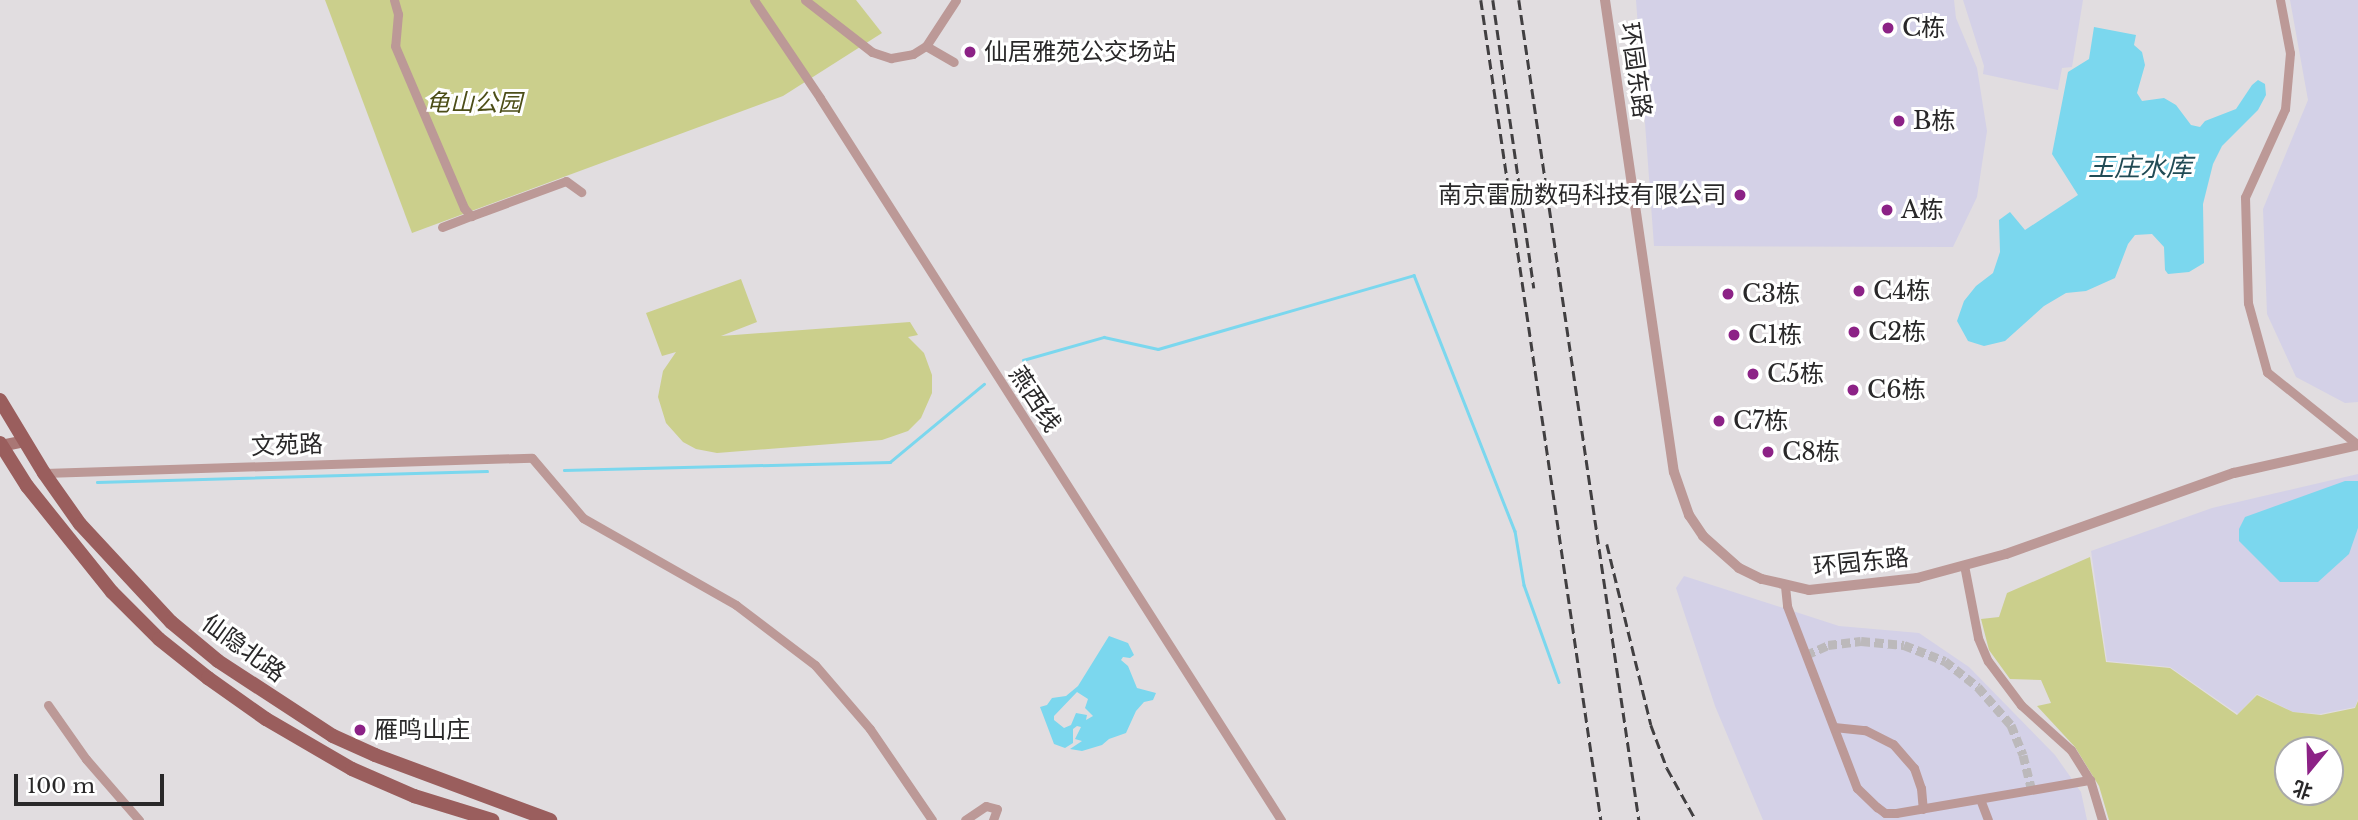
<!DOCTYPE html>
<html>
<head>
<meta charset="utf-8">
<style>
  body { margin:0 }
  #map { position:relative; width:2358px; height:820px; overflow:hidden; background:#e1dde0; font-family:"Libre Baskerville","Noto Sans SC",serif }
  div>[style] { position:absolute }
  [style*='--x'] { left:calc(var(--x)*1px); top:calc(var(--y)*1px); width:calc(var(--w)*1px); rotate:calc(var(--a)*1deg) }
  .commercial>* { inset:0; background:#d4d1e7 }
  .green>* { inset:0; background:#cbcf8c }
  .water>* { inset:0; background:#7bd7ee }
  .stream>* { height:2.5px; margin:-1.25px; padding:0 1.25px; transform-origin:1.25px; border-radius:1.25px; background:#7bd7ee }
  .minor-tunnel>* { height:9px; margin-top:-4.5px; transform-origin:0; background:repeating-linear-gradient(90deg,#bcb9bb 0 9px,transparent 0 13.5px) }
  .minor>* { height:9px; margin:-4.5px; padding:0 4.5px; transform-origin:4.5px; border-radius:4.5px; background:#bc9997 }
  .tertiary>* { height:10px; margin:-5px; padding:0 5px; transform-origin:5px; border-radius:5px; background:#bc9997 }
  .secondary>* { height:12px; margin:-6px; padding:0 6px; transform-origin:6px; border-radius:6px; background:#a97775 }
  .primary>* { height:14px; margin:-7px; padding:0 7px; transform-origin:7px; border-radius:7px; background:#9a5e5d }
  .rail>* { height:2.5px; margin-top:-1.25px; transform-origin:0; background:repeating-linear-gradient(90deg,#413f41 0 10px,transparent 0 15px) }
  .dots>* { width:19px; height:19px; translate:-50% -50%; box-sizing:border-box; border:4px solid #fff; border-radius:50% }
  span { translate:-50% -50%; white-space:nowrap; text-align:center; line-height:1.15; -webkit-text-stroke:6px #fff; paint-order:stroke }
  .poi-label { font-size:24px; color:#292829 }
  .left { translate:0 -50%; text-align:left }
  .right { translate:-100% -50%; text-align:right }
  .street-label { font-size:24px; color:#292829 }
  .park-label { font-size:24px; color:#4c4e18; font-style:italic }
  .water-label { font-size:26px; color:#214b55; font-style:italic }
  .north { position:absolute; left:2274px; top:736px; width:70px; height:70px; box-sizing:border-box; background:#fff; border:2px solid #a9a9a9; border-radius:50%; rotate:199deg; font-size:19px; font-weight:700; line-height:28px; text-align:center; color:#292829 }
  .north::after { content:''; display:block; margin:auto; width:24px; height:32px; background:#8c2286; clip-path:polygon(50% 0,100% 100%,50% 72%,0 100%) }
  .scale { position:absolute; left:14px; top:774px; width:150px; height:32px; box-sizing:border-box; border:4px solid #292829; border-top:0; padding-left:9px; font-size:21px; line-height:24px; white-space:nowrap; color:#292829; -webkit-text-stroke:5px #fff; paint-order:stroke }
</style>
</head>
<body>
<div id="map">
  <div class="commercial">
    <div style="clip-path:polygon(1636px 0,1954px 0,1956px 18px,1977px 68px,1987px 131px,1977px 197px,1953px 247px,1654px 246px)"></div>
    <div style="clip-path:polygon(1963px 0,2083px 0,2072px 67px,2062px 68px,2058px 90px,1983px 74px,1984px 66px)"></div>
    <div style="clip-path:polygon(2290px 0,2358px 0,2358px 402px,2345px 403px,2296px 377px,2267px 314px,2263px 209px,2308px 100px)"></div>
    <div style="clip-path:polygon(2358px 474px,2358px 699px,2355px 707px,2320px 714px,2293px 712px,2257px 694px,2238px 714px,2170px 667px,2107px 661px,2091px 551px,2212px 508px)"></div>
    <div style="clip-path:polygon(1684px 576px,1839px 626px,1919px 633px,1969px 667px,2055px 755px,2081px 792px,2087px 820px,1763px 820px,1715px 706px,1676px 588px)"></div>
  </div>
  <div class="green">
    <div style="clip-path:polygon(325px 0,856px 0,882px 33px,783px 96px,412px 233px)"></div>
    <div style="clip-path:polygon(741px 279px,757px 322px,721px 336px,910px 322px,918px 335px,908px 337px,924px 353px,932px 375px,932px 393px,921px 418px,908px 431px,882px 440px,717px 453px,696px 449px,683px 442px,666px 423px,658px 397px,663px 371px,676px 352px,662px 356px,646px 313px)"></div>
    <div style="clip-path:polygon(evenodd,2090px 557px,2106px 662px,2170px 668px,2237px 715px,2257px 695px,2293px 712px,2321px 715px,2355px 708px,2358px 701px,2358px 820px,2109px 820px,2099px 786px,2075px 747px,2037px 706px,2051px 703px,2041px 680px,2010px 679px,1989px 650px,1981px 619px,1999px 617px,2007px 593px,2090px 557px,2288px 750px,2330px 750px,2330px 792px,2288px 792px,2288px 750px)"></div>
  </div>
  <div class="water">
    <div style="clip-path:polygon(2094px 27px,2136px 35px,2134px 45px,2142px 52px,2145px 65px,2137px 93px,2142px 101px,2164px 98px,2176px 105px,2191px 125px,2200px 127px,2205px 121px,2236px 109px,2252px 85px,2258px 80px,2265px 84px,2266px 95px,2258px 110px,2222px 146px,2213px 164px,2203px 204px,2204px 263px,2189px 272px,2168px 274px,2165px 270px,2164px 247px,2152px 234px,2135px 235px,2128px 244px,2115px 278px,2086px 291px,2066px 293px,2044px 306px,2005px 341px,1984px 346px,1968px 341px,1957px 321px,1964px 301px,1976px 286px,1993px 273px,2000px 252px,1999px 220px,2010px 212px,2025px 230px,2078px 195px,2052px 154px,2068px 72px,2089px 59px)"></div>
    <div style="clip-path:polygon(2345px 481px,2358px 481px,2358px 528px,2349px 554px,2318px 582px,2280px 582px,2239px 541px,2239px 529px,2245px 517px)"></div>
    <div style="clip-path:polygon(evenodd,1109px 636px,1128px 643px,1134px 655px,1130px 658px,1123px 657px,1121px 660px,1128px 666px,1137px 688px,1156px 693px,1153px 700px,1144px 702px,1136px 711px,1126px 733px,1109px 739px,1102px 745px,1082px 751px,1070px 749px,1082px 741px,1075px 739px,1081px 727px,1077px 726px,1073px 729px,1073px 743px,1065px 748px,1054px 744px,1040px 707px,1047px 705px,1052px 698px,1066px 696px,1078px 686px,1109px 636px,1077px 692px,1088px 699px,1085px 708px,1093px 716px,1086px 720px,1087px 715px,1076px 713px,1071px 725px,1064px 728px,1054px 720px,1054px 716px,1077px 692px)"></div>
  </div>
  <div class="stream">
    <div style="--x:1023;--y:360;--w:84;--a:-15.9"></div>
    <div style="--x:1104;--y:337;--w:55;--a:12.5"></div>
    <div style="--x:1158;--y:349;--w:266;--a:-16.1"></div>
    <div style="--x:1414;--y:275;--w:275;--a:68.5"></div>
    <div style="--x:1515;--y:531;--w:55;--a:80.5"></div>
    <div style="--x:1524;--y:585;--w:103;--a:70.2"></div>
    <div style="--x:564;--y:470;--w:326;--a:-1.4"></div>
    <div style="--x:890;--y:462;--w:122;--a:-39.7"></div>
    <div style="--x:97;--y:482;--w:390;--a:-1.6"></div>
  </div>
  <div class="minor-tunnel">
    <div style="--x:1806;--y:655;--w:24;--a:-24"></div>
    <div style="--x:1828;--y:645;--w:33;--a:-7"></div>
    <div style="--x:1861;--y:641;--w:43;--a:5.3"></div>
    <div style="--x:1904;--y:645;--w:44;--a:21.3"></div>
    <div style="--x:1945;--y:661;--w:42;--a:38.2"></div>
    <div style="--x:1978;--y:687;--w:50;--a:49"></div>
    <div style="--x:2011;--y:725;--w:32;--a:68"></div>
    <div style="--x:2023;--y:755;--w:36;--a:76"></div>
  </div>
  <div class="minor">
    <div style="--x:394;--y:0;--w:15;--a:74"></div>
    <div style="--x:398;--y:14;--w:32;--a:95"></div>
    <div style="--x:395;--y:46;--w:176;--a:66.9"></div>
    <div style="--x:464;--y:208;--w:11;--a:49"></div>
    <div style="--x:471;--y:216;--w:101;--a:-20.2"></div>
    <div style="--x:566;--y:181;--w:19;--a:36"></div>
    <div style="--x:754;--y:0;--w:118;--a:56"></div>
    <div style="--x:820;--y:98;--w:857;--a:57.44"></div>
    <div style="--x:805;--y:0;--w:85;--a:37.8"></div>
    <div style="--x:872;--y:52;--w:20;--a:18"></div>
    <div style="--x:891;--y:58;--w:22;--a:-10"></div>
    <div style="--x:913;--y:54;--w:15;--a:-32"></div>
    <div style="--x:926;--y:46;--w:55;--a:-56.9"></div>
    <div style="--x:2280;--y:0;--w:54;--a:79.3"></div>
    <div style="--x:2290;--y:53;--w:56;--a:95.1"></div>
    <div style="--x:2285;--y:109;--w:97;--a:114.4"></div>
    <div style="--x:2245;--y:197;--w:106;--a:88.4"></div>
    <div style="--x:2248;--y:303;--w:72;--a:74.6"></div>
    <div style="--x:2267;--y:372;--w:117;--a:38.7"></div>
    <div style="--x:926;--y:46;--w:32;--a:30"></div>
    <div style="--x:442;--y:227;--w:31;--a:-21"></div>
    <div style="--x:44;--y:473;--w:488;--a:-1.8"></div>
    <div style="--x:532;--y:458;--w:79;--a:49.6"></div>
    <div style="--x:583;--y:518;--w:176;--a:29.6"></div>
    <div style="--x:736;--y:605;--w:99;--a:37.2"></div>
    <div style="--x:815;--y:665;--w:84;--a:49.3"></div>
    <div style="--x:870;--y:729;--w:110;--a:55.7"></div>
    <div style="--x:1964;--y:565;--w:74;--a:79.1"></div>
    <div style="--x:1978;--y:638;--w:25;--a:67"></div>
    <div style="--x:1988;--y:661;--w:55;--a:53.1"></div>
    <div style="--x:2021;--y:705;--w:67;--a:42"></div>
    <div style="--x:2071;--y:750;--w:36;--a:58"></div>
    <div style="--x:1785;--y:586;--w:20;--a:84"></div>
    <div style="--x:1787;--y:606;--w:195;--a:69"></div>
    <div style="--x:1857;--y:788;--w:28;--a:44"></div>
    <div style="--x:1877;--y:807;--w:10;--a:37"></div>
    <div style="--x:1885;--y:813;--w:11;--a:0"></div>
    <div style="--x:1896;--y:813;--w:197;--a:-9.7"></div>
    <div style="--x:2090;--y:780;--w:42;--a:73.3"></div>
    <div style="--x:48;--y:705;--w:66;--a:54.9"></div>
    <div style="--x:86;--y:759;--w:81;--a:49"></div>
    <div style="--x:1834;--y:727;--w:31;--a:6"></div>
    <div style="--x:1865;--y:730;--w:31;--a:27"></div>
    <div style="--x:1893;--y:744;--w:32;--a:49"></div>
    <div style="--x:1914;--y:768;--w:21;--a:71"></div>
    <div style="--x:1921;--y:788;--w:21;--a:85"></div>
    <div style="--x:1980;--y:799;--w:22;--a:69"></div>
    <div style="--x:965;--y:820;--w:25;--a:-34"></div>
    <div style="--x:986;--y:806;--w:11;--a:15"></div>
    <div style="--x:997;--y:809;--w:12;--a:110"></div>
  </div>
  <div class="tertiary">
    <div style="--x:1605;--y:0;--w:477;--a:81.7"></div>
    <div style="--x:1674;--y:472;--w:46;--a:70.8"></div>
    <div style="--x:1689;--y:515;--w:25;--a:56"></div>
    <div style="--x:1703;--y:536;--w:48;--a:41.6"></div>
    <div style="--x:1739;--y:568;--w:25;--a:26"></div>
    <div style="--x:1762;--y:579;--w:48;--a:13.2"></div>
    <div style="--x:1809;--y:590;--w:109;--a:-6.3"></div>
    <div style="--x:1917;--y:578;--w:92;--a:-15.1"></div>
    <div style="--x:2006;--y:554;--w:242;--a:-19.6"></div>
    <div style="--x:2234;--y:473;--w:127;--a:-12.7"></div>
  </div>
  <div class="secondary">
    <div style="--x:0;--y:446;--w:25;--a:-11"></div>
  </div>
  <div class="primary">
    <div style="--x:0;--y:400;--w:85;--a:58.9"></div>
    <div style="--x:44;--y:473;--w:62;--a:54.8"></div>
    <div style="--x:80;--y:524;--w:134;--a:47.1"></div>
    <div style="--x:171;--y:622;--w:61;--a:39.7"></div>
    <div style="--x:218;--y:661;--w:137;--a:33.1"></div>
    <div style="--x:333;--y:736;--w:46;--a:24.3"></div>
    <div style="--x:375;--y:755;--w:187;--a:20.4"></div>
    <div style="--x:0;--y:443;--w:51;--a:57.9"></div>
    <div style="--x:27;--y:486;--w:136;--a:51.3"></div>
    <div style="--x:112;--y:592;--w:66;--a:45"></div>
    <div style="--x:159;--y:639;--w:63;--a:38.5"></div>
    <div style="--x:208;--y:678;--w:71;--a:35.3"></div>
    <div style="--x:266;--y:719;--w:99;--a:30.2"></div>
    <div style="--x:352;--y:769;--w:68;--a:23.5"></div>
    <div style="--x:414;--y:796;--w:82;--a:17.1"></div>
  </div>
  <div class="rail">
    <div style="--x:1481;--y:0;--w:829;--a:81.67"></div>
    <div style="--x:1493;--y:0;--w:291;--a:81.9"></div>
    <div style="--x:1519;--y:0;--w:829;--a:81.67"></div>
    <div style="--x:1607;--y:544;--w:186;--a:76.3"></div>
    <div style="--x:1651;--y:725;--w:46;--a:69.6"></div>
    <div style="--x:1667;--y:768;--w:60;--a:60.9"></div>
  </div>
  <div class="dots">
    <div style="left:1888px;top:28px;background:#8c2286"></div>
    <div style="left:970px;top:52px;background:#8c2286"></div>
    <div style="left:1899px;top:121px;background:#8c2286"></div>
    <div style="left:1740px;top:195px;background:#8c2286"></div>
    <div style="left:1887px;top:210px;background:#8c2286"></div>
    <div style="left:1859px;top:291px;background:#8c2286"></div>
    <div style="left:1728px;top:294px;background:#8c2286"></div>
    <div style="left:1854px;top:332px;background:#8c2286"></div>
    <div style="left:1734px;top:335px;background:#8c2286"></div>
    <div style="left:1753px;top:374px;background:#8c2286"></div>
    <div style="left:1853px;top:390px;background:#8c2286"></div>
    <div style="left:1719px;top:421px;background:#8c2286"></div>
    <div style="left:1768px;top:452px;background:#8c2286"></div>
    <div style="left:360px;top:730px;background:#8c2286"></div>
  </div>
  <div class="poi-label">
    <span class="left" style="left:1902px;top:28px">C栋</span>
    <span class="left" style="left:984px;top:52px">仙居雅苑公交场站</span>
    <span class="left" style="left:1913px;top:121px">B栋</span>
    <span class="right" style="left:1726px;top:195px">南京雷励数码科技有限公司</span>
    <span class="left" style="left:1901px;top:210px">A栋</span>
    <span class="left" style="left:1873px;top:291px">C4栋</span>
    <span class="left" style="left:1742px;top:294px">C3栋</span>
    <span class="left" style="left:1868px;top:332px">C2栋</span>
    <span class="left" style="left:1748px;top:335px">C1栋</span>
    <span class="left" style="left:1767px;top:374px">C5栋</span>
    <span class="left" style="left:1867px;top:390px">C6栋</span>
    <span class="left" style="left:1733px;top:421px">C7栋</span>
    <span class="left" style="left:1782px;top:452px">C8栋</span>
    <span class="left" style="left:374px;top:730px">雁鸣山庄</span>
  </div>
  <div class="street-label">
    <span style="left:1636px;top:70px;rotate:82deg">环园东路</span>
    <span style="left:1035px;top:399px;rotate:57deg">燕西线</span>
    <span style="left:287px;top:445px;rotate:-2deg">文苑路</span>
    <span style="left:1861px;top:562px;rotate:-6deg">环园东路</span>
    <span style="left:244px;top:648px;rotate:36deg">仙隐北路</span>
  </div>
  <div class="park-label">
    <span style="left:474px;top:103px">龟山公园</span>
  </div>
  <div class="water-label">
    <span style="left:2140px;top:168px">王庄水库</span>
  </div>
  <div class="north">北</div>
  <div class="scale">100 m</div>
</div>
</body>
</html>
